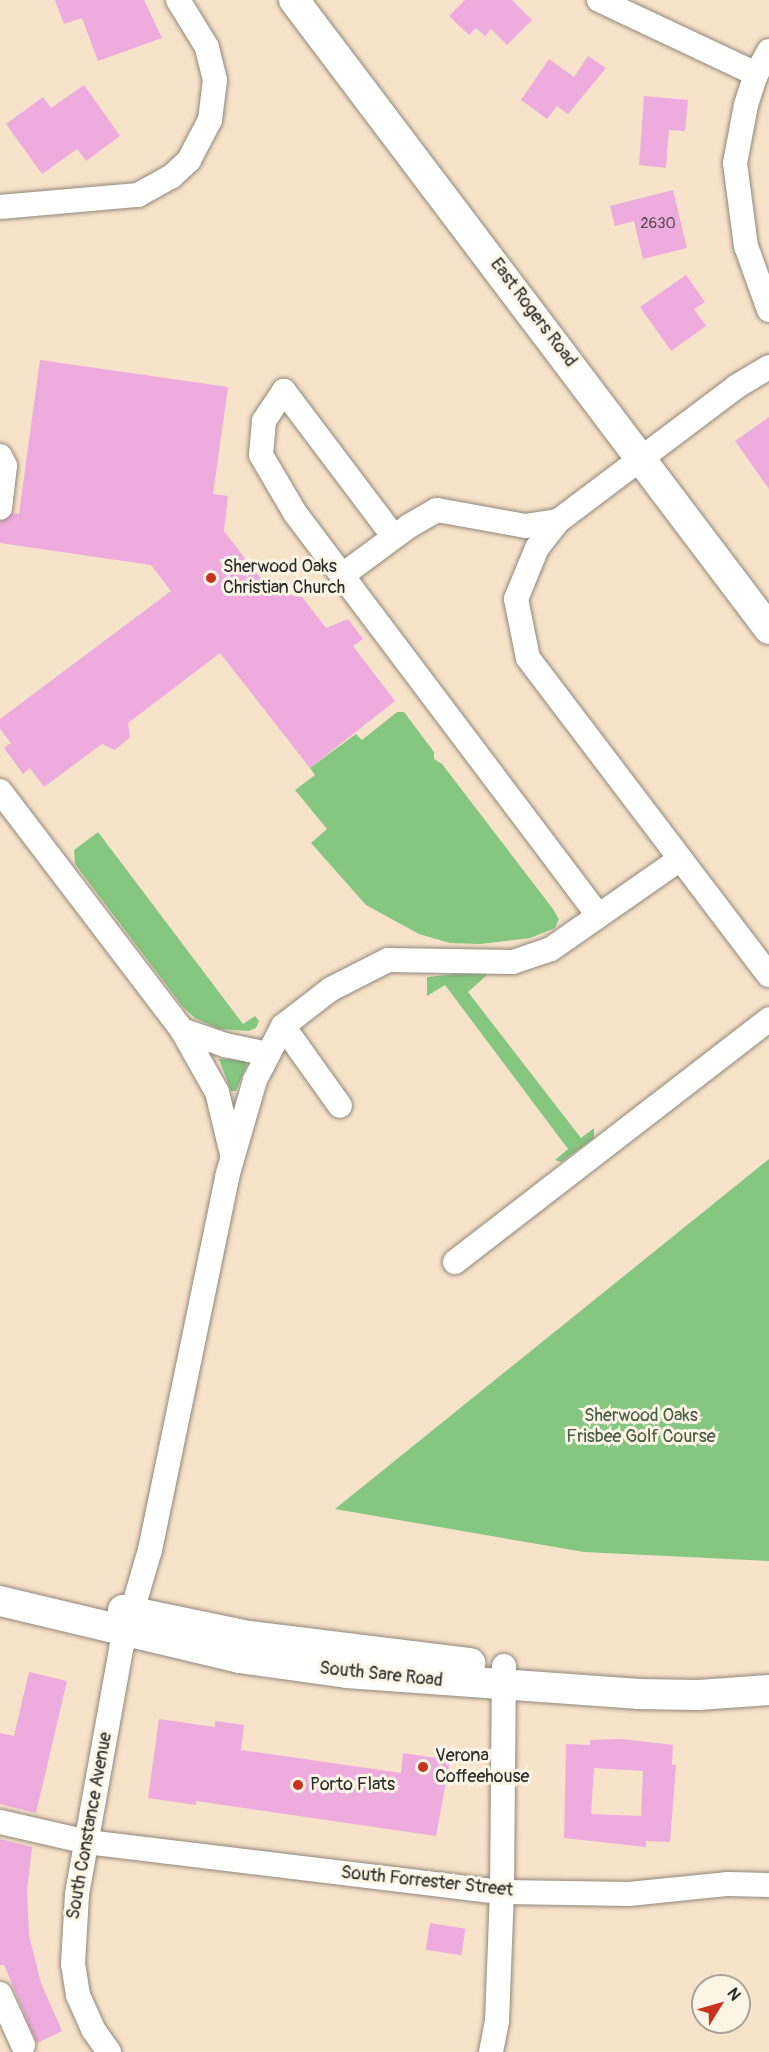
<!DOCTYPE html>
<html>
<head>
<meta charset="utf-8">
<style>
  body { margin:0 }
  #map { position:relative; width:769px; height:2052px; overflow:hidden; background:#f7e3ca; font-family:Pangolin,sans-serif }
  div>[style] { position:absolute }
  [style*='--x'] { left:calc(var(--x)*1px); top:calc(var(--y)*1px); width:calc(var(--w)*1px); rotate:calc(var(--a)*1deg) }
  .green>* { inset:0; background:#85c780 }
  .building>* { inset:0; background:#eeabde; transform-origin:0 0 }
  .roads { filter:drop-shadow(0 0 2px #91877a) drop-shadow(0 0 2px #91877a) }
  .minor>* { height:24px; margin:-12px; padding:0 12px; transform-origin:12px; border-radius:12px; background:#fff }
  .major>* { height:30px; margin:-15px; padding:0 15px; transform-origin:15px; border-radius:15px; background:#fff }
  .dots>* { width:16px; height:16px; translate:-50% -50%; box-sizing:border-box; border:3px solid #fcf5e5; border-radius:50% }
  span { translate:-50% -50%; white-space:nowrap; text-align:center; line-height:1.15; -webkit-text-stroke:6px #fcf5e5; paint-order:stroke }
  .number-label { font-size:15px; color:#5c4b58 }
  .number-label span { -webkit-text-stroke-width:0 }
  .street-label { font-size:18px; color:#2b2b2b }
  .poi-label { font-size:18px; color:#2b2b2b }
  .left { translate:0 -50%; text-align:left }
  .park-label { font-size:18px; color:#465a44 }
  .north { position:absolute; left:691px; top:1974px; width:60px; height:60px; box-sizing:border-box; background:#fcf5e5; border:2px solid #a8a49b; border-radius:50%; rotate:53deg; font-size:16px; font-weight:700; line-height:24px; text-align:center; color:#2b2b2b }
  .north::after { content:''; display:block; margin:auto; width:21px; height:27px; background:#c8321e; clip-path:polygon(50% 0,100% 100%,50% 72%,0 100%) }
</style>
</head>
<body>
<div id="map">
  <div class="green">
    <div style="clip-path:polygon(397px 712px,404px 712px,434px 752px,434px 759px,442px 764px,553px 909px,559px 919px,555px 928px,530px 938px,480px 944px,450px 943px,419px 934px,366px 905px,311px 843px,327px 829px,295px 790px,315px 775px,310px 768px,356px 734px,362px 740px)"></div>
    <div style="clip-path:polygon(98px 832px,243px 1024px,255px 1016px,259px 1021px,256px 1028px,249px 1031px,219px 1029px,195px 1018px,183px 1007px,75px 864px,74px 850px)"></div>
    <div style="clip-path:polygon(486px 971px,487px 975px,468px 992px,581px 1138px,594px 1128px,594px 1138px,561px 1162px,555px 1160px,568px 1149px,445px 985px,427px 996px,427px 977px)"></div>
    <div style="clip-path:polygon(219px 1059px,244px 1060px,247px 1064px,236px 1091px,231px 1091px)"></div>
    <div style="clip-path:polygon(769px 1159px,769px 1561px,584px 1552px,335px 1509px)"></div>
  </div>
  <div class="building">
    <div style="clip-path:polygon(55px 0,144px 0,162px 38px,98px 61px,82px 18px,64px 24px)"></div>
    <div style="clip-path:polygon(465px 0,512px 0,532px 20px,507px 45px,491px 29px,485px 36px,476px 28px,469px 35px,449px 16px)"></div>
    <div style="clip-path:polygon(588px 56px,606px 68px,568px 114px,557px 106px,547px 119px,521px 100px,549px 59px,574px 77px)"></div>
    <div style="clip-path:polygon(84px 85px,120px 136px,86px 161px,77px 149px,42px 174px,6px 124px,43px 97px,51px 108px)"></div>
    <div style="clip-path:polygon(644px 96px,688px 100px,685px 131px,669px 130px,666px 168px,639px 165px)"></div>
    <div style="clip-path:polygon(673px 190px,687px 248px,643px 259px,634px 221px,615px 226px,610px 206px)"></div>
    <div style="clip-path:polygon(686px 275px,705px 302px,694px 309px,706px 326px,671px 351px,640px 307px)"></div>
    <div style="clip-path:polygon(40px 360px,228px 387px,213px 494px,228px 496px,224px 531px,271px 592px,302px 597px,326px 628px,348px 619px,363px 639px,353px 646px,395px 701px,310px 768px,220px 653px,128px 723px,130px 737px,115px 750px,102px 744px,44px 787px,30px 768px,23px 774px,4px 748px,11px 743px,0 729px,0 719px,171px 591px,151px 565px,0 543px,0 522px,13px 513px,19px 514px)"></div>
    <div style="clip-path:polygon(769px 417px,769px 489px,735px 441px)"></div>
    <div style="clip-path:polygon(29px 1672px,67px 1681px,36px 1813px,0 1804px,0 1733px,14px 1736px)"></div>
    <div style="clip-path:polygon(159px 1719px,215px 1727px,215px 1721px,244px 1725px,241px 1750px,401px 1773px,403px 1753px,450px 1760px,436px 1836px,196px 1801px,196px 1805px,148px 1798px)"></div>
    <div style="clip-path:polygon(evenodd,622px 1739px,673px 1745px,672px 1765px,676px 1765px,670px 1842px,646px 1841px,646px 1847px,564px 1838px,566px 1744px,590px 1745px,590px 1740px,622px 1739px,594px 1768px,643px 1771px,641px 1816px,591px 1814px,594px 1768px)"></div>
    <div style="clip-path:polygon(0 1839px,32px 1847px,27px 1891px,29px 1935px,41px 1983px,62px 2031px,37px 2043px,4px 1965px,0 1965px)"></div>
    <div style="left:430px;top:1923px;width:36px;height:27px;rotate:9deg"></div>
  </div>
  <div class="roads">
    <div class="minor">
      <div style="--x:599;--y:0;--w:174;--a:25.2"></div>
      <div style="--x:769;--y:51;--w:26;--a:119"></div>
      <div style="--x:756;--y:74;--w:33;--a:108"></div>
      <div style="--x:746;--y:105;--w:59;--a:100.7"></div>
      <div style="--x:735;--y:163;--w:84;--a:82.5"></div>
      <div style="--x:746;--y:246;--w:68;--a:70.2"></div>
      <div style="--x:0;--y:207;--w:139;--a:-5"></div>
      <div style="--x:138;--y:195;--w:38;--a:-29"></div>
      <div style="--x:171;--y:177;--w:25;--a:-43"></div>
      <div style="--x:189;--y:160;--w:45;--a:-62.3"></div>
      <div style="--x:210;--y:120;--w:40;--a:-82.9"></div>
      <div style="--x:215;--y:80;--w:34;--a:-104"></div>
      <div style="--x:207;--y:47;--w:55;--a:-121.7"></div>
      <div style="--x:769;--y:367;--w:39;--a:149"></div>
      <div style="--x:736;--y:387;--w:223;--a:143"></div>
      <div style="--x:558;--y:521;--w:34;--a:128"></div>
      <div style="--x:537;--y:548;--w:55;--a:112.4"></div>
      <div style="--x:516;--y:599;--w:60;--a:78.5"></div>
      <div style="--x:528;--y:658;--w:398;--a:52.8"></div>
      <div style="--x:0;--y:456;--w:11;--a:63"></div>
      <div style="--x:5;--y:466;--w:42;--a:96.8"></div>
      <div style="--x:394;--y:537;--w:183;--a:-127"></div>
      <div style="--x:284;--y:391;--w:36;--a:124"></div>
      <div style="--x:264;--y:421;--w:34;--a:95"></div>
      <div style="--x:261;--y:455;--w:67;--a:59.6"></div>
      <div style="--x:295;--y:513;--w:503;--a:52.99"></div>
      <div style="--x:344;--y:574;--w:81;--a:-36.4"></div>
      <div style="--x:409;--y:526;--w:32;--a:-30"></div>
      <div style="--x:437;--y:510;--w:90;--a:10.2"></div>
      <div style="--x:526;--y:526;--w:32;--a:-9"></div>
      <div style="--x:0;--y:791;--w:300;--a:52.7"></div>
      <div style="--x:182;--y:1030;--w:71;--a:60.6"></div>
      <div style="--x:217;--y:1092;--w:64;--a:76.4"></div>
      <div style="--x:283;--y:1026;--w:98;--a:54.5"></div>
      <div style="--x:182;--y:1030;--w:46;--a:19.2"></div>
      <div style="--x:225;--y:1045;--w:44;--a:11.8"></div>
      <div style="--x:455;--y:1262;--w:397;--a:-37.7"></div>
      <div style="--x:0;--y:1822;--w:89;--a:12.9"></div>
      <div style="--x:87;--y:1842;--w:418;--a:6.9"></div>
      <div style="--x:502;--y:1892;--w:127;--a:0.9"></div>
      <div style="--x:629;--y:1894;--w:100;--a:-5.8"></div>
      <div style="--x:728;--y:1884;--w:41;--a:1.4"></div>
      <div style="--x:0;--y:1994;--w:56;--a:65.7"></div>
      <div style="--x:109;--y:2052;--w:28;--a:-125"></div>
      <div style="--x:93;--y:2029;--w:37;--a:-114"></div>
      <div style="--x:78;--y:1995;--w:31;--a:-99"></div>
      <div style="--x:73;--y:1964;--w:70;--a:-86.7"></div>
      <div style="--x:77;--y:1894;--w:249;--a:-79.8"></div>
      <div style="--x:121;--y:1649;--w:103;--a:-73.7"></div>
      <div style="--x:150;--y:1550;--w:381;--a:-78.3"></div>
      <div style="--x:227;--y:1177;--w:101;--a:-73.9"></div>
      <div style="--x:255;--y:1080;--w:61;--a:-62.6"></div>
      <div style="--x:283;--y:1026;--w:61;--a:-37.6"></div>
      <div style="--x:331;--y:989;--w:64;--a:-27"></div>
      <div style="--x:388;--y:960;--w:125;--a:0.9"></div>
      <div style="--x:513;--y:962;--w:40;--a:-18.9"></div>
      <div style="--x:551;--y:949;--w:157;--a:-34.9"></div>
      <div style="--x:491;--y:2052;--w:32;--a:-79"></div>
      <div style="--x:497;--y:2021;--w:129;--a:-87.8"></div>
      <div style="--x:502;--y:1892;--w:226;--a:-89.5"></div>
    </div>
    <div class="major">
      <div style="--x:294;--y:0;--w:788;--a:52.94"></div>
      <div style="--x:0;--y:1601;--w:246;--a:13.4"></div>
      <div style="--x:239;--y:1658;--w:109;--a:7.9"></div>
      <div style="--x:347;--y:1673;--w:293;--a:4.1"></div>
      <div style="--x:639;--y:1694;--w:59;--a:1"></div>
      <div style="--x:698;--y:1695;--w:71;--a:-4"></div>
      <div style="--x:123;--y:1610;--w:129;--a:11.7"></div>
      <div style="--x:249;--y:1636;--w:223;--a:7"></div>
    </div>
  </div>
  <div class="dots">
    <div style="left:211px;top:578px;background:#c8321e"></div>
    <div style="left:423px;top:1767px;background:#c8321e"></div>
    <div style="left:298px;top:1785px;background:#c8321e"></div>
  </div>
  <div class="number-label">
    <span style="left:658px;top:224px">2630</span>
  </div>
  <div class="street-label">
    <span style="left:533px;top:313px;rotate:53deg">East Rogers Road</span>
    <span style="left:381px;top:1675px;rotate:6deg">South Sare Road</span>
    <span style="left:90px;top:1826px;rotate:-80deg">South Constance Avenue</span>
    <span style="left:427px;top:1882px;rotate:6deg">South Forrester Street</span>
  </div>
  <div class="poi-label">
    <span class="left" style="left:223px;top:578px">Sherwood Oaks<br>Christian Church</span>
    <span class="left" style="left:435px;top:1767px">Verona<br>Coffeehouse</span>
    <span class="left" style="left:310px;top:1785px">Porto Flats</span>
  </div>
  <div class="park-label">
    <span style="left:641px;top:1427px">Sherwood Oaks<br>Frisbee Golf Course</span>
  </div>
  <div class="north">N</div>
</div>
</body>
</html>
